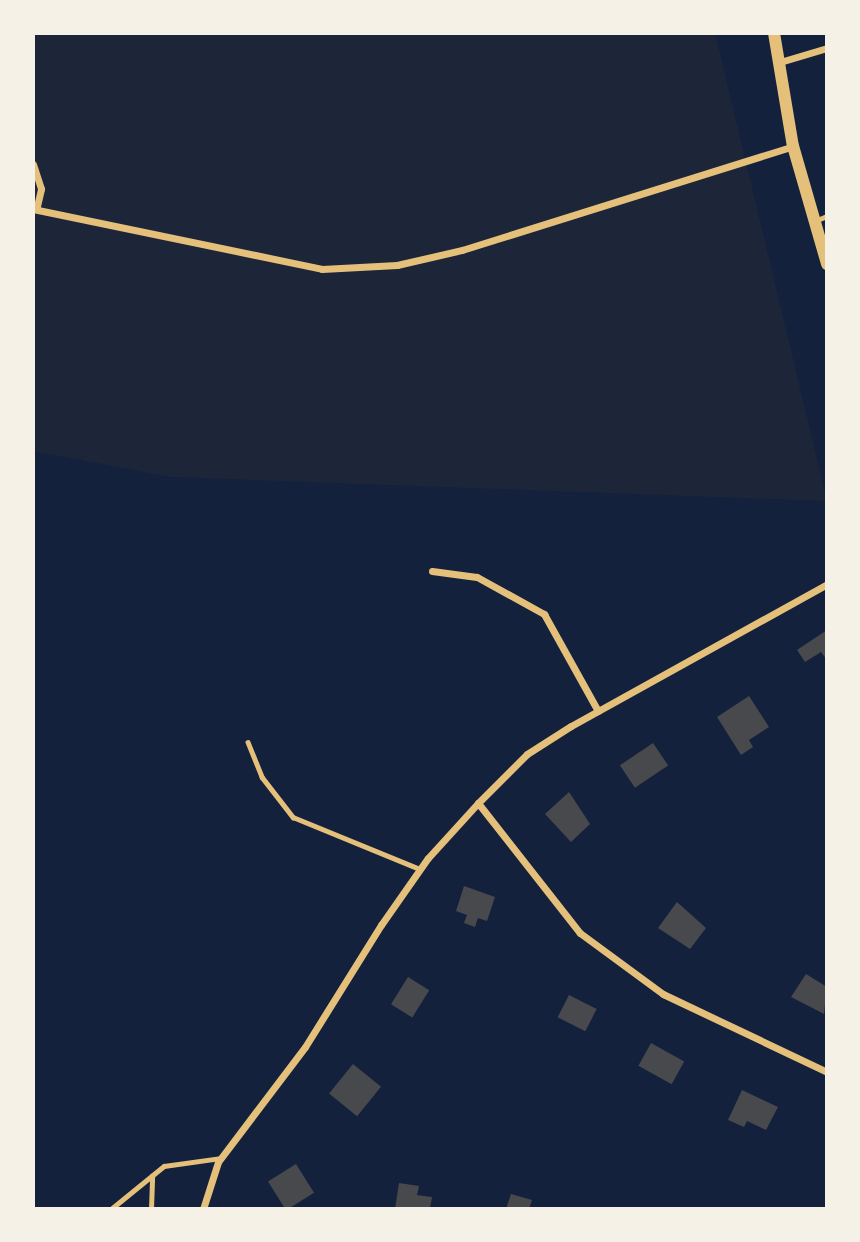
<!DOCTYPE html>
<html>
<head>
<meta charset="utf-8">
<style>
  body { margin:0 }
  #map { position:relative; width:860px; height:1242px; overflow:hidden; background:#14213d; font-family:"Fira Sans",sans-serif }
  div>[style] { position:absolute }
  [style*='--x'] { left:calc(var(--x)*1px); top:calc(var(--y)*1px); width:calc(var(--w)*1px); rotate:calc(var(--a)*1deg) }
  .green>* { inset:0; background:#1d2539 }
  .building>* { inset:0; background:#48494c; transform-origin:0 0 }
  .service>* { height:4.5px; margin:-2.25px; padding:0 2.25px; transform-origin:2.25px; border-radius:2.25px; background:#e5c07b }
  .minor>* { height:7px; margin:-3.5px; padding:0 3.5px; transform-origin:3.5px; border-radius:3.5px; background:#e5c07b }
  .secondary>* { height:12px; margin:-6px; padding:0 6px; transform-origin:6px; border-radius:6px; background:#e5c07b }
  span { translate:-50% -50%; white-space:nowrap; text-align:center; line-height:1.15; -webkit-text-stroke:7px #f6f1e7; paint-order:stroke }
  .frame { position:absolute; inset:0; border:35px solid #f6f1e7; pointer-events:none }
</style>
</head>
<body>
<div id="map">
  <div class="green">
    <div style="clip-path:polygon(33px 33px,715px 33px,827px 501px,171px 477px,33px 451px)"></div>
  </div>
  <div class="building">
    <div style="clip-path:polygon(827px 630px,827px 660px,821px 652px,805px 662px,797px 650px)"></div>
    <div style="clip-path:polygon(749px 696px,769px 727px,749px 740px,753px 747px,741px 755px,717px 717px)"></div>
    <div style="left:653px;top:743px;width:27px;height:40px;rotate:56deg"></div>
    <div style="clip-path:polygon(569px 792px,590px 824px,571px 842px,545px 814px)"></div>
    <div style="clip-path:polygon(464px 886px,495px 897px,487px 921px,478px 918px,475px 927px,464px 923px,467px 915px,456px 911px)"></div>
    <div style="clip-path:polygon(677px 902px,706px 928px,690px 949px,658px 928px)"></div>
    <div style="clip-path:polygon(806px 974px,827px 987px,824px 1014px,791px 997px)"></div>
    <div style="left:408px;top:977px;width:25px;height:32px;rotate:32deg"></div>
    <div style="left:569px;top:995px;width:31px;height:25px;rotate:27deg"></div>
    <div style="left:651px;top:1043px;width:38px;height:26px;rotate:29deg"></div>
    <div style="left:353px;top:1064px;width:36px;height:38px;rotate:39deg"></div>
    <div style="clip-path:polygon(742px 1090px,778px 1107px,766px 1130px,747px 1121px,744px 1127px,728px 1120px)"></div>
    <div style="left:296px;top:1164px;width:34px;height:33px;rotate:58deg"></div>
    <div style="clip-path:polygon(399px 1183px,419px 1186px,417px 1195px,432px 1197px,430px 1209px,395px 1209px)"></div>
    <div style="clip-path:polygon(511px 1194px,532px 1200px,529px 1209px,506px 1209px)"></div>
  </div>
  <div class="service">
    <div style="--x:815;--y:221;--w:13;--a:-23"></div>
    <div style="--x:248;--y:742;--w:38;--a:68"></div>
    <div style="--x:262;--y:777;--w:51;--a:52.2"></div>
    <div style="--x:293;--y:817;--w:137;--a:22.3"></div>
    <div style="--x:111;--y:1209;--w:68;--a:-39.1"></div>
    <div style="--x:164;--y:1166;--w:58;--a:-8"></div>
    <div style="--x:151;--y:1209;--w:33;--a:-88"></div>
  </div>
  <div class="minor">
    <div style="--x:780;--y:62;--w:49;--a:-16.6"></div>
    <div style="--x:33;--y:164;--w:26;--a:72"></div>
    <div style="--x:41;--y:189;--w:18;--a:103"></div>
    <div style="--x:33;--y:209;--w:295;--a:11.7"></div>
    <div style="--x:322;--y:269;--w:75;--a:-3.1"></div>
    <div style="--x:397;--y:265;--w:67;--a:-13"></div>
    <div style="--x:462;--y:250;--w:347;--a:-17.4"></div>
    <div style="--x:432;--y:571;--w:45;--a:7.6"></div>
    <div style="--x:477;--y:577;--w:77;--a:28.9"></div>
    <div style="--x:544;--y:614;--w:111;--a:60.9"></div>
    <div style="--x:478;--y:803;--w:165;--a:51.9"></div>
    <div style="--x:580;--y:933;--w:103;--a:36.3"></div>
    <div style="--x:663;--y:994;--w:182;--a:25.4"></div>
    <div style="--x:203;--y:1209;--w:49;--a:-72.3"></div>
    <div style="--x:218;--y:1162;--w:144;--a:-52.9"></div>
    <div style="--x:305;--y:1047;--w:144;--a:-58.1"></div>
    <div style="--x:381;--y:925;--w:82;--a:-55"></div>
    <div style="--x:428;--y:858;--w:74;--a:-47.7"></div>
    <div style="--x:478;--y:803;--w:69;--a:-45"></div>
    <div style="--x:527;--y:754;--w:52;--a:-32.5"></div>
    <div style="--x:571;--y:726;--w:293;--a:-29"></div>
  </div>
  <div class="secondary">
    <div style="--x:774;--y:33;--w:115;--a:80.5"></div>
    <div style="--x:793;--y:146;--w:123;--a:73.9"></div>
  </div>
  <div class="frame"></div>
</div>
</body>
</html>
